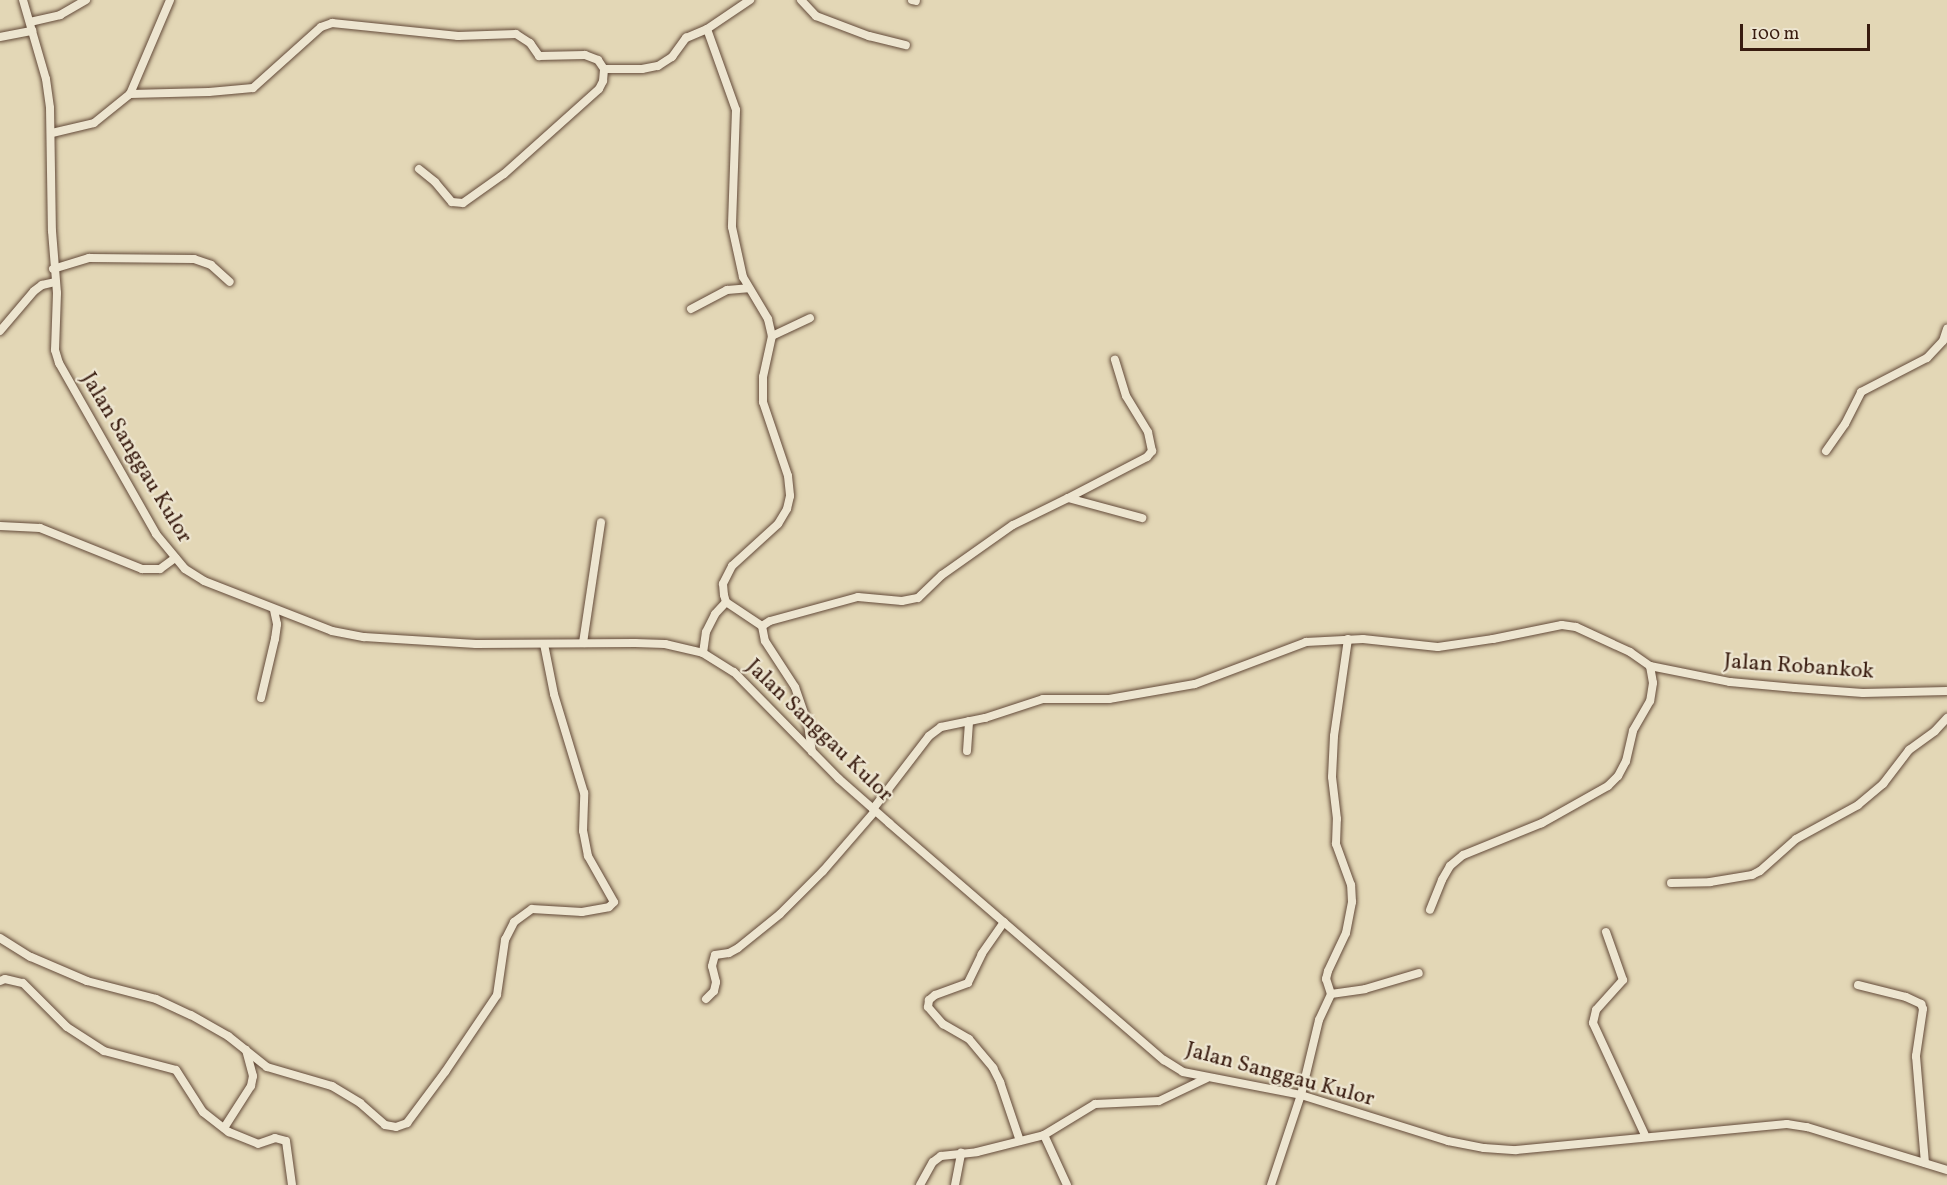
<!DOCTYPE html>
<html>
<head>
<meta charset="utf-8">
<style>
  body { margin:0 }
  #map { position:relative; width:1947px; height:1185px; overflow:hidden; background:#e3d7b6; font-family:Vollkorn,serif }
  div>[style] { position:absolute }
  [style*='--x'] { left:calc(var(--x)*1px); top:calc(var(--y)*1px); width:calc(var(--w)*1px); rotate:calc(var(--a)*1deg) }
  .roads { filter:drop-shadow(0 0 2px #634a39) drop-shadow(0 0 2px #634a39) }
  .street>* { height:8px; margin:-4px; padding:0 4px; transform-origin:4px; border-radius:4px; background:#ede5d0 }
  span { translate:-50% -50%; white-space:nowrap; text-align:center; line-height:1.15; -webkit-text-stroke:4.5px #ede5d0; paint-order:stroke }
  .street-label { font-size:22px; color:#381b0f }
  .scale { position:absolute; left:1740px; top:24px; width:130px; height:27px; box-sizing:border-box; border:3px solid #381b0f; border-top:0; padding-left:8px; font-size:18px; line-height:21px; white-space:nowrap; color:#381b0f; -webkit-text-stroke:4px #ede5d0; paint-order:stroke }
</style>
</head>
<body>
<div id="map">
  <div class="roads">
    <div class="street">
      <div style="--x:23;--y:0;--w:82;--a:73.8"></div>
      <div style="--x:46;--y:79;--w:29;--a:82"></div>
      <div style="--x:50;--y:108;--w:123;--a:89.1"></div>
      <div style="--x:52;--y:231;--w:62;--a:85.4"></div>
      <div style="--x:57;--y:293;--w:57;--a:92"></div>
      <div style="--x:55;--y:350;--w:14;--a:73"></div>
      <div style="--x:59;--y:363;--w:197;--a:60.4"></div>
      <div style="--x:156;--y:534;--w:45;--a:50.4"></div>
      <div style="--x:185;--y:569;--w:22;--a:32"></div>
      <div style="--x:204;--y:581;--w:137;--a:21.3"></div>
      <div style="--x:332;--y:631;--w:33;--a:11"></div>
      <div style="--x:364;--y:637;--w:112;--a:3.6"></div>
      <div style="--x:476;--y:644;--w:159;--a:-0.4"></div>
      <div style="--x:635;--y:643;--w:30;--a:2"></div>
      <div style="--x:665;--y:644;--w:39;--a:13"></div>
      <div style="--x:703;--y:653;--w:36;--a:32"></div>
      <div style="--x:734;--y:672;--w:150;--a:45.5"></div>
      <div style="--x:839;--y:779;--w:67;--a:41.3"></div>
      <div style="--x:889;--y:823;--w:363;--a:40.8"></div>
      <div style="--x:1164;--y:1060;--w:22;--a:32"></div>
      <div style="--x:1183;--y:1072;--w:120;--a:11"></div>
      <div style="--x:1301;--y:1095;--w:154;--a:17.4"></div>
      <div style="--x:1448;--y:1141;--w:37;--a:11"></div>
      <div style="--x:1484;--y:1148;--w:32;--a:4"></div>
      <div style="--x:1516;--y:1150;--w:272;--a:-5.5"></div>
      <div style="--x:1787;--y:1124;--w:20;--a:9"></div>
      <div style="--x:1807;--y:1127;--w:146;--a:17.1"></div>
      <div style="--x:801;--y:0;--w:22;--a:47"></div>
      <div style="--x:816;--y:16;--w:57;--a:20.7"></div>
      <div style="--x:869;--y:36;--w:38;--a:14"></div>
      <div style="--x:912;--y:0;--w:4;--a:14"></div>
      <div style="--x:30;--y:22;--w:31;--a:-13"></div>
      <div style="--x:60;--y:15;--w:30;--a:-30"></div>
      <div style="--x:707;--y:29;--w:52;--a:-34"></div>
      <div style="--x:0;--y:37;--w:33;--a:-11"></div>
      <div style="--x:130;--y:94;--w:79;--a:-1.5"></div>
      <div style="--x:209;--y:92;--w:44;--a:-5.2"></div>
      <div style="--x:253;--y:88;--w:91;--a:-41.9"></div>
      <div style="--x:321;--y:27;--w:12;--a:-20"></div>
      <div style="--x:332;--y:23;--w:127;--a:5.9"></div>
      <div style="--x:458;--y:36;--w:58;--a:-2"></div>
      <div style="--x:516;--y:34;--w:17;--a:33"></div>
      <div style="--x:530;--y:43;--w:16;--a:55"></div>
      <div style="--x:539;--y:56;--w:46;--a:-1.2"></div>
      <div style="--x:585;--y:55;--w:14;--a:21"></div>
      <div style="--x:598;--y:60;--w:11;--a:56"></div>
      <div style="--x:604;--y:69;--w:38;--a:0"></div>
      <div style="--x:642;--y:69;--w:16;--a:-11"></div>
      <div style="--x:658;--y:66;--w:17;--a:-33"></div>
      <div style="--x:672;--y:57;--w:24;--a:-54"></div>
      <div style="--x:686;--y:38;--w:23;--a:-23"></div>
      <div style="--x:707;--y:29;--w:86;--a:70.3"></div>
      <div style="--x:736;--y:110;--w:117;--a:92"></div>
      <div style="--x:732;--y:227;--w:51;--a:77.6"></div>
      <div style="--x:743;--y:277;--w:49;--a:59.2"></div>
      <div style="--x:768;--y:319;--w:17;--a:77"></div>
      <div style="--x:772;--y:336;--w:42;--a:102.4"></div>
      <div style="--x:763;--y:377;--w:25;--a:90"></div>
      <div style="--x:763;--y:402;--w:78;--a:71.3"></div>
      <div style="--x:788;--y:476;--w:20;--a:84"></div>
      <div style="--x:790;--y:496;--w:13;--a:103"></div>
      <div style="--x:787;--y:509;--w:17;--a:121"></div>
      <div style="--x:778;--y:524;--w:62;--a:137.6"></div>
      <div style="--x:732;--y:566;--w:20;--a:117"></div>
      <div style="--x:723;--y:584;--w:11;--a:85"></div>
      <div style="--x:724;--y:595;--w:7;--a:74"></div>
      <div style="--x:726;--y:602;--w:43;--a:33.7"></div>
      <div style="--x:762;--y:626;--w:15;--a:79"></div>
      <div style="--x:765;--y:641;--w:55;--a:56.9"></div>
      <div style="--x:795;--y:687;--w:39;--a:71"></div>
      <div style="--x:808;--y:724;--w:28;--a:82"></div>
      <div style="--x:52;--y:133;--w:43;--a:-13.4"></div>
      <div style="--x:94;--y:123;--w:46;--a:-38.9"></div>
      <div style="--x:130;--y:94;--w:102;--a:-66.9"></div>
      <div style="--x:419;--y:169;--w:21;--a:39"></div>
      <div style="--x:435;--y:182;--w:26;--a:50"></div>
      <div style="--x:452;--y:202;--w:11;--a:5"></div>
      <div style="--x:463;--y:203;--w:50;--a:-35.3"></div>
      <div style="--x:504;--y:174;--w:127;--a:-41.8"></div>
      <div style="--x:599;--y:89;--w:9;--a:-63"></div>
      <div style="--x:603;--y:81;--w:12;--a:-85"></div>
      <div style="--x:53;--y:269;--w:38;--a:-17"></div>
      <div style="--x:89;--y:258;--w:105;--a:0.5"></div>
      <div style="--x:194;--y:259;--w:18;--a:19"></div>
      <div style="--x:211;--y:265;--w:25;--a:42"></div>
      <div style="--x:691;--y:309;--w:41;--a:-27.8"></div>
      <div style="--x:727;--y:290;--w:21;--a:-5"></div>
      <div style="--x:0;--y:331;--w:52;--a:-49.6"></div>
      <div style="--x:34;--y:291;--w:10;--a:-37"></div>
      <div style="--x:42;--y:285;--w:13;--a:-13"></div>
      <div style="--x:772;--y:336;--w:42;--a:-25.3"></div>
      <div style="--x:1826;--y:451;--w:33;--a:-55"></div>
      <div style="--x:1845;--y:424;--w:36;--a:-63"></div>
      <div style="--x:1861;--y:392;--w:74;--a:-27.3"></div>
      <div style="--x:1927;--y:358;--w:23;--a:-47"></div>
      <div style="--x:1943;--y:341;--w:13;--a:-72"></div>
      <div style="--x:1068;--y:498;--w:89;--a:-27.4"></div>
      <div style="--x:1147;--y:457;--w:8;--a:-50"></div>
      <div style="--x:1152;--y:451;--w:19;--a:-102"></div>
      <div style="--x:1148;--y:432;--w:42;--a:-121.4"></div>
      <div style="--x:1126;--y:396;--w:38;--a:-107"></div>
      <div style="--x:0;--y:526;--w:40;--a:2.9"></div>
      <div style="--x:40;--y:528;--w:110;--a:21.9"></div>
      <div style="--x:142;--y:569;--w:18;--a:0"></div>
      <div style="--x:160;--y:569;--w:19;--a:-36"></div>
      <div style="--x:762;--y:626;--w:9;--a:-32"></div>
      <div style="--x:770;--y:621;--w:91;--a:-15.3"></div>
      <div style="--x:858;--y:597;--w:44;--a:5.2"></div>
      <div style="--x:902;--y:601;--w:16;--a:-11"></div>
      <div style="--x:918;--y:598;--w:33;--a:-44"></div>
      <div style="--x:942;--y:575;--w:87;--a:-35.2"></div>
      <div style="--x:1013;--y:525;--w:61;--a:-26.1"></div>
      <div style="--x:1068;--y:498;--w:77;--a:15.1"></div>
      <div style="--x:583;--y:643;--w:122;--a:-81.5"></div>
      <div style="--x:703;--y:653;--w:21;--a:-82"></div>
      <div style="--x:706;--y:632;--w:20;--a:-63"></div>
      <div style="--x:715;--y:614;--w:16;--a:-47"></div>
      <div style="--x:1650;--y:666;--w:82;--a:11.3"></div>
      <div style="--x:1730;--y:682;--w:65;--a:5.3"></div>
      <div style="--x:1795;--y:688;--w:68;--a:4.2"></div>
      <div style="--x:1863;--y:693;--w:84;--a:-1.4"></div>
      <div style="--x:261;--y:698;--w:61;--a:-76.7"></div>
      <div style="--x:275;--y:639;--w:15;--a:-82"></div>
      <div style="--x:277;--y:624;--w:14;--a:-102"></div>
      <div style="--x:967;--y:751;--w:30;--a:-86"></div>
      <div style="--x:873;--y:809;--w:92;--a:-52.5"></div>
      <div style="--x:929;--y:736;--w:15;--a:-37"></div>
      <div style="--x:941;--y:727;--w:45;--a:-11.6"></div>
      <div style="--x:985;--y:718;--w:61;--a:-18.1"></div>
      <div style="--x:1043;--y:699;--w:66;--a:0"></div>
      <div style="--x:1109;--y:699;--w:87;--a:-9.9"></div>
      <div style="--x:1195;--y:684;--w:119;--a:-20.7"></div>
      <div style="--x:1306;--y:642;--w:57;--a:-3"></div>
      <div style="--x:1363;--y:639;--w:75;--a:6.1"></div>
      <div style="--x:1438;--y:647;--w:56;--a:-8.3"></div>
      <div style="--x:1493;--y:639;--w:70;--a:-11.5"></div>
      <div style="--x:1562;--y:625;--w:14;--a:8"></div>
      <div style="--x:1576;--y:627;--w:60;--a:24.8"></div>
      <div style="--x:1630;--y:652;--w:24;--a:35"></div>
      <div style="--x:1650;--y:666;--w:17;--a:80"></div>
      <div style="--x:1653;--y:683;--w:18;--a:99"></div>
      <div style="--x:1650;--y:701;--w:34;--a:120"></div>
      <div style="--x:1633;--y:731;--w:31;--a:103"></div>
      <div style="--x:1626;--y:761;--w:17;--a:118"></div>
      <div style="--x:1618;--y:776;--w:14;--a:135"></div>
      <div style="--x:1608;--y:786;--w:76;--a:150.7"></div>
      <div style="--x:1542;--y:823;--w:85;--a:157.9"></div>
      <div style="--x:1463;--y:855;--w:17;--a:140"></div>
      <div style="--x:1450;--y:866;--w:16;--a:120"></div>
      <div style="--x:1442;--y:880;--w:32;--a:112"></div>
      <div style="--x:1671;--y:883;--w:39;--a:-1"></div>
      <div style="--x:1710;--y:882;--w:43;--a:-9.5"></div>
      <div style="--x:1752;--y:875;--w:9;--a:-27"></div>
      <div style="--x:1760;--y:871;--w:48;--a:-41.6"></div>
      <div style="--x:1796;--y:839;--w:71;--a:-28.7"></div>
      <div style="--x:1858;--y:805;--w:33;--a:-40"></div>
      <div style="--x:1883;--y:784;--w:43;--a:-52.6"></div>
      <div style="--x:1909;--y:750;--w:32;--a:-36"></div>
      <div style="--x:1935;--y:731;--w:18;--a:-47"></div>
      <div style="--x:1004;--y:922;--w:39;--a:125"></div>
      <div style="--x:982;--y:954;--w:32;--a:116"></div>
      <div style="--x:968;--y:983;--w:35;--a:160"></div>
      <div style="--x:935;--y:995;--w:8;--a:140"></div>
      <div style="--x:929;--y:1000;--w:7;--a:98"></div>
      <div style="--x:928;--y:1007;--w:23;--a:49"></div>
      <div style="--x:943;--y:1024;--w:30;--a:30"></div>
      <div style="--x:969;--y:1039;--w:38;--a:50"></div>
      <div style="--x:993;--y:1068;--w:16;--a:63"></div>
      <div style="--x:1000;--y:1082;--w:62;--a:71.3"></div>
      <div style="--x:1606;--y:932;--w:51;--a:70.5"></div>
      <div style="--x:1623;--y:980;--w:40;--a:132"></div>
      <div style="--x:1596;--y:1010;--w:13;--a:103"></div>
      <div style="--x:1593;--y:1023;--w:123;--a:65.1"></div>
      <div style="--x:0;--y:938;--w:36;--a:32"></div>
      <div style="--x:31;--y:957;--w:61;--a:23.2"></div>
      <div style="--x:87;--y:981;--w:71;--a:14.6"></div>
      <div style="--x:156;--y:999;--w:38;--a:25"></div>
      <div style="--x:191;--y:1015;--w:43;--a:29.6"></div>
      <div style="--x:228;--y:1036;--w:50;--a:38.5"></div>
      <div style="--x:267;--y:1067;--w:68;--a:16.3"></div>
      <div style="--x:332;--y:1086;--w:33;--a:31"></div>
      <div style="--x:360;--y:1103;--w:33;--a:41"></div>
      <div style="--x:385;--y:1125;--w:11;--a:10"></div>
      <div style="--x:396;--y:1127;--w:12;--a:-20"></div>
      <div style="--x:407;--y:1123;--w:64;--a:-53.3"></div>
      <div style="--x:445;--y:1072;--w:93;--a:-56"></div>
      <div style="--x:497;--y:995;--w:56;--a:-81.7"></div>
      <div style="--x:505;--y:940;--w:20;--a:-63"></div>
      <div style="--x:514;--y:922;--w:22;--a:-36"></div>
      <div style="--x:532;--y:909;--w:50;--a:3.4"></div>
      <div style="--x:582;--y:912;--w:27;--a:-10"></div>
      <div style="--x:609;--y:907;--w:7;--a:-45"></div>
      <div style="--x:614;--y:902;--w:53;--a:-119.5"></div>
      <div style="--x:588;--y:856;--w:25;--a:-101"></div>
      <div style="--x:583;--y:831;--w:38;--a:-88"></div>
      <div style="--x:584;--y:793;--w:103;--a:-106.9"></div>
      <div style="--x:554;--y:694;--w:51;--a:-101.3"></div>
      <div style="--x:0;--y:981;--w:5;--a:-22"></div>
      <div style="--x:5;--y:979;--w:18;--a:13"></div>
      <div style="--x:23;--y:983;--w:62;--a:45"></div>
      <div style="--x:67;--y:1027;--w:44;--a:33"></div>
      <div style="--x:104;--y:1051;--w:74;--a:14.8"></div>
      <div style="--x:176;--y:1070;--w:50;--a:57.3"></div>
      <div style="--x:203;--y:1112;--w:33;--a:38"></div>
      <div style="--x:229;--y:1132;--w:31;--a:22"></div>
      <div style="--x:258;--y:1144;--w:18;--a:-19"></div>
      <div style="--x:275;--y:1138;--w:11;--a:15"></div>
      <div style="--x:286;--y:1141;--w:44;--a:82.2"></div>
      <div style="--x:1858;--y:985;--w:49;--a:14"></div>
      <div style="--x:1906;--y:997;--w:17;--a:25"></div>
      <div style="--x:1921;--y:1004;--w:5;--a:68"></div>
      <div style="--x:1923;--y:1009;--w:48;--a:98.5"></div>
      <div style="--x:1916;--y:1056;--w:107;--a:85.2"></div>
      <div style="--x:1331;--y:994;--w:34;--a:-8"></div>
      <div style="--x:1365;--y:989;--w:56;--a:-16.5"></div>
      <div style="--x:706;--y:999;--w:11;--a:-45"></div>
      <div style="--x:714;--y:991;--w:9;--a:-77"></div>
      <div style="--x:716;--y:982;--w:16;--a:-104"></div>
      <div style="--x:712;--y:966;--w:11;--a:-75"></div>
      <div style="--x:715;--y:955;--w:14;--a:-8"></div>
      <div style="--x:729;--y:953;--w:10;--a:-29"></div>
      <div style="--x:738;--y:948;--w:54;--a:-39"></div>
      <div style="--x:780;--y:914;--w:61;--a:-45"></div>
      <div style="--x:823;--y:871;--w:79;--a:-49.1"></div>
      <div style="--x:224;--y:1128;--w:50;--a:-57.3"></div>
      <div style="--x:251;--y:1086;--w:10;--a:-79"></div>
      <div style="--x:253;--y:1076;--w:27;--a:-105"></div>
      <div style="--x:1044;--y:1135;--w:55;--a:65.3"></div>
      <div style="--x:920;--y:1185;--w:26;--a:-61"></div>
      <div style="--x:933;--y:1162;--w:10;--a:-37"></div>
      <div style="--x:941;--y:1156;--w:36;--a:-6"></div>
      <div style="--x:977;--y:1152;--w:69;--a:-14.2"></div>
      <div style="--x:1044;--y:1135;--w:60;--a:-31.3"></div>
      <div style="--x:1095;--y:1104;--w:64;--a:-2.7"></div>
      <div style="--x:1159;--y:1101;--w:53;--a:-25.6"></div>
      <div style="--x:955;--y:1185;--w:33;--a:-79"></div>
      <div style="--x:1271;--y:1185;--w:95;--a:-71.6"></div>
      <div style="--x:1301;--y:1095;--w:77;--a:-76.5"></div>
      <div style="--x:1319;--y:1020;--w:29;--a:-65"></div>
      <div style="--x:1331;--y:994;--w:16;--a:-108"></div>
      <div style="--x:1326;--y:979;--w:8;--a:-76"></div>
      <div style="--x:1328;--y:971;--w:42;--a:-64.7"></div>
      <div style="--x:1346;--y:933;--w:32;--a:-79"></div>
      <div style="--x:1352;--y:902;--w:17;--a:-93"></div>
      <div style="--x:1351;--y:885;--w:44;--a:-110.1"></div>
      <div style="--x:1336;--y:844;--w:25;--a:-88"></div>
      <div style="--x:1337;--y:819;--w:42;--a:-96.8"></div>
      <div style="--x:1332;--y:777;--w:41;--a:-87.2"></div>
      <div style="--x:1334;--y:736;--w:98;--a:-81.8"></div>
    </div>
  </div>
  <div class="street-label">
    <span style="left:136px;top:458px;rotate:59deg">Jalan Sanggau Kulor</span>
    <span style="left:1799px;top:667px;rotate:4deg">Jalan Robankok</span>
    <span style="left:819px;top:731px;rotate:44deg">Jalan Sanggau Kulor</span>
    <span style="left:1280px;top:1075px;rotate:15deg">Jalan Sanggau Kulor</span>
  </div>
  <div class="scale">100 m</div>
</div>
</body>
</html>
